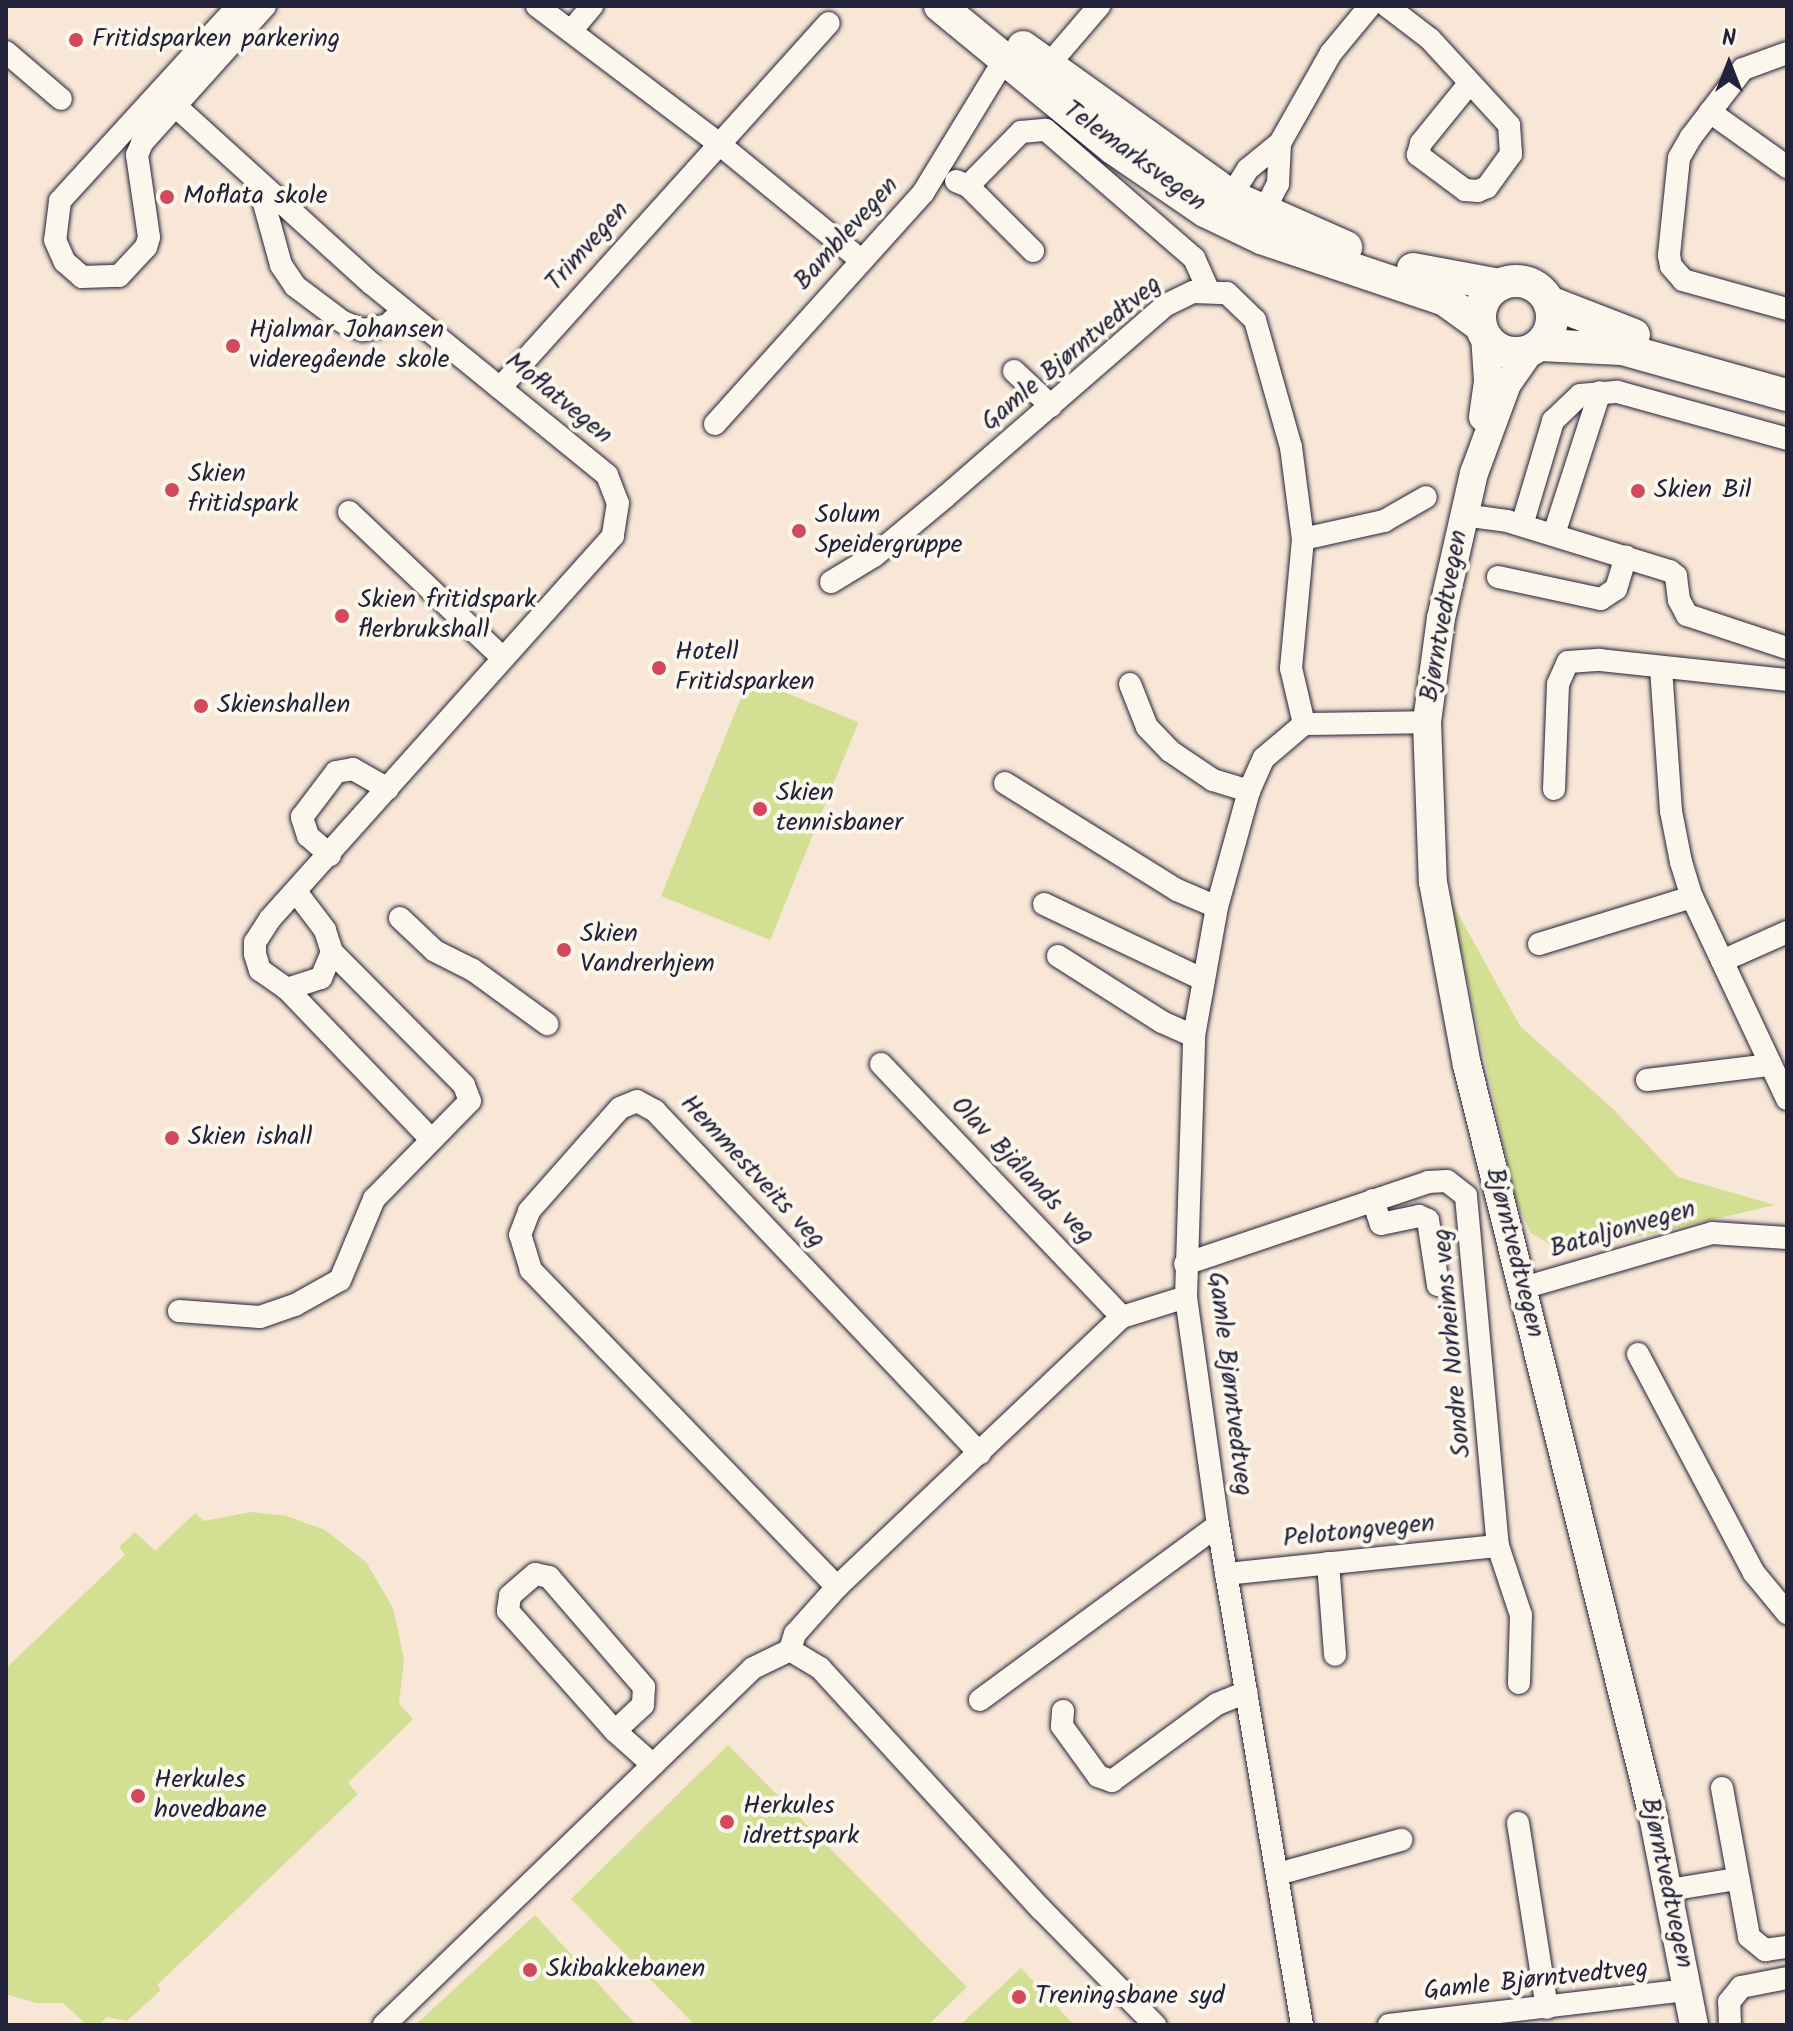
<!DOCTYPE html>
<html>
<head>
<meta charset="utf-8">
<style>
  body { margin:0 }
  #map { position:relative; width:1793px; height:2031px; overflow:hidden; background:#f8e6d6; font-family:Kalam,sans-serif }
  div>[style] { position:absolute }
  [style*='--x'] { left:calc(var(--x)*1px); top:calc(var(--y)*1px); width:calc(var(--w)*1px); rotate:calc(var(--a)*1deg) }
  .green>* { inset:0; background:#d3e093; transform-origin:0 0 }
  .roads { filter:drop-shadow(0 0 2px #22223b) drop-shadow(0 0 2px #22223b) }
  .minor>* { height:22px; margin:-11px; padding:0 11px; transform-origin:11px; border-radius:11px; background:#fbf7ec }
  .major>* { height:28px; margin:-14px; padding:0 14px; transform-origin:14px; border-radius:14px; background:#fbf7ec }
  .highway>* { height:32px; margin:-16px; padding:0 16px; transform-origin:16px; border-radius:16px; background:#fbf7ec }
  .highway>.ring { margin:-16px; padding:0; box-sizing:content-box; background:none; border:32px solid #fbf7ec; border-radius:50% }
  .dots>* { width:22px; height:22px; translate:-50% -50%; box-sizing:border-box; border:4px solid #fbf7ec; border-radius:50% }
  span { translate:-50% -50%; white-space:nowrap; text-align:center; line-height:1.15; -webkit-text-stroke:8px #fbf7ec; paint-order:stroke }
  .poi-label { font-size:26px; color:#22223b }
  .left { translate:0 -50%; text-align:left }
  .street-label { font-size:26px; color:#22223b }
  .frame { position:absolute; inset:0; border:8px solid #22223b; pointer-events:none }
  .north { position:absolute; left:1689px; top:24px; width:80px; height:80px; -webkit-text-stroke:6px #fbf7ec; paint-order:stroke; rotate:0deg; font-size:22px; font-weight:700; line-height:32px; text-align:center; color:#22223b }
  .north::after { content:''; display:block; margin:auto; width:28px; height:36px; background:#22223b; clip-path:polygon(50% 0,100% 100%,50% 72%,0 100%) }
</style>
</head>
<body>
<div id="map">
  <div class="green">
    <div style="left:749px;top:678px;width:118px;height:235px;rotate:22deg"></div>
    <div style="clip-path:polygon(1450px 899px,1520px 1026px,1611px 1107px,1678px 1177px,1775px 1205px,1581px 1250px,1553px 1246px,1531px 1233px,1516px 1201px)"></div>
    <div style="clip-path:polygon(251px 1512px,287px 1516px,325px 1530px,366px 1562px,393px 1608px,404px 1659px,399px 1703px,413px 1719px,348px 1783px,358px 1794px,157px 1985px,161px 1990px,127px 2021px,107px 2017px,99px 2025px,87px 2025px,63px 2003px,36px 2003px,6px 1994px,6px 1668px,125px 1555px,119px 1547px,135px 1532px,155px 1551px,195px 1513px,204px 1521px)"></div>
    <div style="clip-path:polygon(728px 1745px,967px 1987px,928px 2025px,695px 2025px,571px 1899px)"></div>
    <div style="clip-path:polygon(535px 1915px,636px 2025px,415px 2025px)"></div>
    <div style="clip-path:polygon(1021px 1968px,1074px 2025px,960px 2025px)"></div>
  </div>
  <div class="roads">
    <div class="minor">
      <div style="--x:238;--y:6;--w:264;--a:132.4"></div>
      <div style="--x:60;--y:201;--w:39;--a:97"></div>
      <div style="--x:55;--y:240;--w:24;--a:66"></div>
      <div style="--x:65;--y:262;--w:23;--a:41"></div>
      <div style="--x:82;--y:277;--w:37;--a:-2"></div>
      <div style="--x:119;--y:276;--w:40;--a:-47"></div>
      <div style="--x:146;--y:247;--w:10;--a:-73"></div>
      <div style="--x:149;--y:237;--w:83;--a:-98.3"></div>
      <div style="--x:137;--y:155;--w:13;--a:-67"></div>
      <div style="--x:142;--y:143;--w:184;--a:-48.1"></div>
      <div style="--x:537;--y:6;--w:227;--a:37.1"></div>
      <div style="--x:718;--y:143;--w:185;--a:39.3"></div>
      <div style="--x:1387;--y:6;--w:54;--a:37.5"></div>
      <div style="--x:1430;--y:39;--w:117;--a:47.4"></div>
      <div style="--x:1509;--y:125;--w:29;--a:86"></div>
      <div style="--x:1511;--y:154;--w:41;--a:126"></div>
      <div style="--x:1487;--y:187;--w:10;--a:156"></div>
      <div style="--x:1478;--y:191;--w:13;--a:-176"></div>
      <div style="--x:1465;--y:190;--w:59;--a:-143.3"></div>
      <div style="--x:1418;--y:155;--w:12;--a:-76"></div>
      <div style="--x:1421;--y:143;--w:76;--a:-50.9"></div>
      <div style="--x:571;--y:31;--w:33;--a:-50"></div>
      <div style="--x:6;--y:52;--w:72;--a:40.5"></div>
      <div style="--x:1787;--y:53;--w:47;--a:160"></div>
      <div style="--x:1743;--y:69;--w:86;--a:127.4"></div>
      <div style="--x:1691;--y:137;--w:24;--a:120"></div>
      <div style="--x:1679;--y:158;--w:98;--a:95.9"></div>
      <div style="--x:1669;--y:255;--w:11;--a:80"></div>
      <div style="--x:1671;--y:266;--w:18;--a:49"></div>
      <div style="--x:1683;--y:280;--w:108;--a:15.6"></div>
      <div style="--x:1057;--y:55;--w:65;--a:-49.4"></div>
      <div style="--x:160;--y:92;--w:286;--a:42.2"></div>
      <div style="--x:372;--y:284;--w:303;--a:39.1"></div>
      <div style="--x:607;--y:475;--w:30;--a:69"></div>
      <div style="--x:618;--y:503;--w:33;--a:99"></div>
      <div style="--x:613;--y:536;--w:514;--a:131.85"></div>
      <div style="--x:270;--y:919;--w:27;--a:123"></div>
      <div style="--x:255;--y:942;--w:12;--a:90"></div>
      <div style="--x:255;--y:954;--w:17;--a:73"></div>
      <div style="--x:260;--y:970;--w:33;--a:35"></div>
      <div style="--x:287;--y:989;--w:36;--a:-18"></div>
      <div style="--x:321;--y:978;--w:28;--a:-67"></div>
      <div style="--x:332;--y:952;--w:23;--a:-108"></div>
      <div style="--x:325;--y:930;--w:46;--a:-127.1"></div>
      <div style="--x:1710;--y:112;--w:95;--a:35.5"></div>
      <div style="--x:956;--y:181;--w:13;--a:23"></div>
      <div style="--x:968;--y:186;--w:92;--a:45"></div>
      <div style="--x:259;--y:185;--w:83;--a:74.6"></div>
      <div style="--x:281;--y:265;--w:25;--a:56"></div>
      <div style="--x:295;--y:286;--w:60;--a:36.9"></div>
      <div style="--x:343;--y:322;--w:22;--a:22"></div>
      <div style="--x:363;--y:330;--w:25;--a:-11"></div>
      <div style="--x:388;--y:325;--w:21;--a:-45"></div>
      <div style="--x:968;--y:186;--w:76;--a:-45.5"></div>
      <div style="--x:1021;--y:132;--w:25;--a:-5"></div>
      <div style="--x:1046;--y:130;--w:196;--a:40.9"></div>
      <div style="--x:1194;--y:258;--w:37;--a:66"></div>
      <div style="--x:1233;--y:209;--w:13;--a:-99"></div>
      <div style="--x:1231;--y:196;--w:32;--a:-58"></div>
      <div style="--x:1248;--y:169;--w:41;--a:-39.1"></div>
      <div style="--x:1280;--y:143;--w:103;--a:-60.5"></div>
      <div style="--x:1331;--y:53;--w:61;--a:-50.3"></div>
      <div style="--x:1254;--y:217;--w:10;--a:-24"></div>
      <div style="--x:1263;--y:213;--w:33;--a:-63"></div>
      <div style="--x:1278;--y:184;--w:41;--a:-87.2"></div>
      <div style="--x:1014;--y:371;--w:51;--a:43.4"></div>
      <div style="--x:500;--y:388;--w:491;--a:-48"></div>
      <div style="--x:715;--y:424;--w:311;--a:-48"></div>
      <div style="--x:923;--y:193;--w:148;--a:-58.6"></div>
      <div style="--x:349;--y:512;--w:212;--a:43.5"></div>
      <div style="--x:1463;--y:515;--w:44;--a:7.8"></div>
      <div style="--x:1507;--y:521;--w:170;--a:17.1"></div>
      <div style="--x:1670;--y:571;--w:8;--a:40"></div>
      <div style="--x:1676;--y:576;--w:24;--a:83"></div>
      <div style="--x:1679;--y:600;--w:17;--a:62"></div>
      <div style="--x:1687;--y:615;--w:105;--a:18.3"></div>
      <div style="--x:1522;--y:525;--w:109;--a:-73.4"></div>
      <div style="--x:1553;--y:421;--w:37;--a:-44"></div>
      <div style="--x:1580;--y:395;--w:38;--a:-5"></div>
      <div style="--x:1618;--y:392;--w:175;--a:15.5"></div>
      <div style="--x:1554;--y:534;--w:149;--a:-72.1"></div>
      <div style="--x:1303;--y:539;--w:83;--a:-12.5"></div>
      <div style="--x:1384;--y:521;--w:48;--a:-29.7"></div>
      <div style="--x:1498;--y:577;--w:105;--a:12.1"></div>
      <div style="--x:1601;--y:599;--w:18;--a:-34"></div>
      <div style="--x:1616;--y:589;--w:34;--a:-73"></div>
      <div style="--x:831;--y:582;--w:50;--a:-31.2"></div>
      <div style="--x:874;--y:556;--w:92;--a:-39.7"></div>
      <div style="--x:945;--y:497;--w:293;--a:-41"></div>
      <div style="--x:1166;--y:305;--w:30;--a:-26"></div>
      <div style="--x:1193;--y:292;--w:34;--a:2"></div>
      <div style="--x:1227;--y:293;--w:39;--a:44"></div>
      <div style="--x:1255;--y:320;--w:132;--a:74.2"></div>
      <div style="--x:1291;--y:447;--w:93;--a:82.6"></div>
      <div style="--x:1303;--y:539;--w:130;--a:95.3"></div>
      <div style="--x:1291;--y:668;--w:57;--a:76.9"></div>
      <div style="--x:1661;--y:668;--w:143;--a:86"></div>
      <div style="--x:1671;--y:811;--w:52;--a:78.9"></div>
      <div style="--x:1681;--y:862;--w:37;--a:73"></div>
      <div style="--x:1692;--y:897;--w:223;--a:64.8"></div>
      <div style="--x:1130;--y:684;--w:46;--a:68.4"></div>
      <div style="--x:1147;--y:727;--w:33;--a:46"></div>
      <div style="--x:1170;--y:751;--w:52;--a:34"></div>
      <div style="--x:1213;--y:780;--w:38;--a:17"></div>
      <div style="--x:1005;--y:783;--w:203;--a:31.9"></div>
      <div style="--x:1177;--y:890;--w:43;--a:23"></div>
      <div style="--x:1554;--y:789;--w:105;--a:-87.8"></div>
      <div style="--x:1558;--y:684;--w:24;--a:-66"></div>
      <div style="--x:1568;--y:662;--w:32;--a:-4"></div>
      <div style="--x:1600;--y:660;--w:188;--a:6.1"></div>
      <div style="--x:330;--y:855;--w:29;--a:-139"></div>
      <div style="--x:308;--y:836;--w:20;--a:-108"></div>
      <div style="--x:302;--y:817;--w:56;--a:-52.9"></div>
      <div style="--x:336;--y:772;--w:17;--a:-10"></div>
      <div style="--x:353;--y:769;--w:40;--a:29.7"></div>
      <div style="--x:1044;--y:904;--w:177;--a:25.4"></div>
      <div style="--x:400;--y:918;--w:48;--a:43.3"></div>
      <div style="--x:435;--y:951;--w:42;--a:26.6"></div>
      <div style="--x:473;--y:970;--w:92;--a:36.1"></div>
      <div style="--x:1539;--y:944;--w:160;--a:-17.1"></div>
      <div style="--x:1058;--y:956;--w:123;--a:32.4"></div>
      <div style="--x:1162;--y:1022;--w:35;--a:24"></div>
      <div style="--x:1722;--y:961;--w:71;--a:-24"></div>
      <div style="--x:287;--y:989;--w:207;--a:46.2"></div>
      <div style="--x:881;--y:1064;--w:349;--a:46.4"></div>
      <div style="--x:1647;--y:1080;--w:124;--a:-7"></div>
      <div style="--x:1373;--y:1200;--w:25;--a:72"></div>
      <div style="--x:1381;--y:1224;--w:39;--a:-12"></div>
      <div style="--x:1419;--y:1216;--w:10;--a:24"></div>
      <div style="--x:1428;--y:1220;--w:66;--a:81.3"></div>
      <div style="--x:1185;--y:1264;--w:256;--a:-18.6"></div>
      <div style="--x:1428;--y:1182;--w:19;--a:-3"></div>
      <div style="--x:1447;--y:1181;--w:24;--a:38"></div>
      <div style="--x:1466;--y:1196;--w:351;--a:84.8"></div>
      <div style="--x:1498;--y:1546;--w:73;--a:71.6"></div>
      <div style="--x:1521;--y:1615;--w:68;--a:91.7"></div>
      <div style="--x:1523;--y:1288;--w:197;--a:-16.2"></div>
      <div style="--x:1712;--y:1233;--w:75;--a:3.8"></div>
      <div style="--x:179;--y:1311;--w:81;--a:4.2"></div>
      <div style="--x:260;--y:1317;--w:37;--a:-19"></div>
      <div style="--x:295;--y:1305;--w:51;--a:-29.1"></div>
      <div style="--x:340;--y:1280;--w:88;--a:-67.2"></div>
      <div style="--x:374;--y:1199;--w:137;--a:-45.6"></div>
      <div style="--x:470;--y:1101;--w:17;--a:-111"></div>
      <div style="--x:464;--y:1085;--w:187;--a:-134.8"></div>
      <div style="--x:1638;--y:1354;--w:248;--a:62.1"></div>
      <div style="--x:1754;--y:1573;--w:52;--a:50.5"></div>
      <div style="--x:1328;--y:1563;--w:92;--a:85.6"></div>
      <div style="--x:1226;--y:1574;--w:273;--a:-5.9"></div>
      <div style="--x:837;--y:1587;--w:441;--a:-134"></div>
      <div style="--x:531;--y:1270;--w:37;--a:-107"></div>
      <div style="--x:520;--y:1235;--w:26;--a:-69"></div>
      <div style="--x:529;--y:1211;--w:137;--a:-48.5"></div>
      <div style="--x:620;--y:1108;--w:18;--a:-22"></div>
      <div style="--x:637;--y:1101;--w:21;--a:29"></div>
      <div style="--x:655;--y:1111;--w:472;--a:46.5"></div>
      <div style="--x:790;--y:1650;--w:17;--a:-73"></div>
      <div style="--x:795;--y:1634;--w:63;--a:-48.2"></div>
      <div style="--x:837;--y:1587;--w:393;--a:-43.5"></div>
      <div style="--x:1122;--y:1317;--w:67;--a:-17.4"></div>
      <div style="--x:790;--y:1650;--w:35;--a:31"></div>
      <div style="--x:820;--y:1668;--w:327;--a:47.5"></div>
      <div style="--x:1041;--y:1909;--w:163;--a:45.5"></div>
      <div style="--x:980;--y:1700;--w:295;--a:-36.3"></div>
      <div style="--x:1063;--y:1711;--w:15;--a:94"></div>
      <div style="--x:1062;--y:1726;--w:62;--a:54.2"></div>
      <div style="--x:1098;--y:1776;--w:15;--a:20"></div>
      <div style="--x:1112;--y:1781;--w:130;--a:-36.3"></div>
      <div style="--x:1217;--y:1704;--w:32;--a:-22"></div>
      <div style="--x:615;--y:1731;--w:38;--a:-43"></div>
      <div style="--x:643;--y:1705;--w:18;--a:-87"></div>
      <div style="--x:644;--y:1687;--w:145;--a:-130.8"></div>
      <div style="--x:549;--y:1577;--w:14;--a:-168"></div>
      <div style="--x:535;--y:1574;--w:33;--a:139"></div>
      <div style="--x:510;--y:1596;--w:15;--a:98"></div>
      <div style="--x:508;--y:1611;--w:161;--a:48.3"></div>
      <div style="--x:615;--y:1731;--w:51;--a:41.8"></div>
      <div style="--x:1722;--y:1788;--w:151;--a:79.7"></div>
      <div style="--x:1749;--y:1937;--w:21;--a:39"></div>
      <div style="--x:1765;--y:1950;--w:22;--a:-8"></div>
      <div style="--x:1518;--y:1823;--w:187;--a:81.1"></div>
      <div style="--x:1278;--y:1874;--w:128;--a:-15.5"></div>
      <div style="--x:1669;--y:1890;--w:69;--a:-9.2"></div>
      <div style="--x:384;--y:2025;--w:513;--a:-44.05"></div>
      <div style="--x:753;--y:1668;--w:41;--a:-25.9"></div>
      <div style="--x:1302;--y:2025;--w:507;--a:-99.54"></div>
      <div style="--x:1218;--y:1525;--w:230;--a:-98"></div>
      <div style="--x:1186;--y:1297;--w:261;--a:-88.2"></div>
      <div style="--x:1194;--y:1036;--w:131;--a:-79.9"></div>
      <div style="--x:1217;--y:907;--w:120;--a:-74.6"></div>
      <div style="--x:1249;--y:791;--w:36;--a:-66"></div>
      <div style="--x:1264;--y:758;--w:52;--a:-40.4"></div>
      <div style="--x:1304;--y:724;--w:123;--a:-0.9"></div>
      <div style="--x:1389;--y:2025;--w:301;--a:-6.7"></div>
      <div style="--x:1730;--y:2025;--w:23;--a:-92"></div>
      <div style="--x:1729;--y:2002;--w:19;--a:-51"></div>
      <div style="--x:1741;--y:1987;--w:47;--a:-11.1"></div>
    </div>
    <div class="major">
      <div style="--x:1530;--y:351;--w:40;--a:124.9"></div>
      <div style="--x:1507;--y:384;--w:95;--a:110.3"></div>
      <div style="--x:1474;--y:473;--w:149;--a:102.8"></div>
      <div style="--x:1441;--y:618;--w:105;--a:97.7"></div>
      <div style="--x:1427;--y:722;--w:160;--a:87.9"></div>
      <div style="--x:1433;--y:882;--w:186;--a:79.5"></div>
      <div style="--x:1467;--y:1065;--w:774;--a:76.09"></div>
      <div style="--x:1653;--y:1816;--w:213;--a:78.9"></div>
      <div style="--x:1483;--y:417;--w:37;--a:-82"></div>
      <div style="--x:1488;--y:380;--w:45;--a:-93.8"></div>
    </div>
    <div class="highway">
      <div style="--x:940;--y:6;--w:224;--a:39.4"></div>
      <div style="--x:1113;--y:148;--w:112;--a:34.4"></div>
      <div style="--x:1205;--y:211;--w:62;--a:25.7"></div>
      <div style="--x:1261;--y:238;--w:194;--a:18.6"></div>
      <div style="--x:1445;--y:300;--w:44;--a:35.8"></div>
      <div style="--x:1023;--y:47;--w:256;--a:35.6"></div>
      <div style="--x:1231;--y:196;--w:126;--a:23.9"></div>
      <div style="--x:1413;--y:269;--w:88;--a:10.4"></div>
      <div class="ring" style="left:1480px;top:281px;width:40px;height:40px"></div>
      <div style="--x:1549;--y:302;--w:91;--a:21.2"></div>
      <div style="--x:1540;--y:345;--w:82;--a:2.8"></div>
      <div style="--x:1622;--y:349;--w:171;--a:15.6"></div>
    </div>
  </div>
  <div class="dots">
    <div style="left:76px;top:40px;background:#d1495b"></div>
    <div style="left:167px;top:197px;background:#d1495b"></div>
    <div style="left:233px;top:346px;background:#d1495b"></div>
    <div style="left:172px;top:490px;background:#d1495b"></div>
    <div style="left:1638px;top:491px;background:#d1495b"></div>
    <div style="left:799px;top:531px;background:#d1495b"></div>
    <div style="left:342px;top:616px;background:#d1495b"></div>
    <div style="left:659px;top:668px;background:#d1495b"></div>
    <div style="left:201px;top:706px;background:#d1495b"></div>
    <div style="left:760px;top:809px;background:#d1495b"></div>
    <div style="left:564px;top:950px;background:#d1495b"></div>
    <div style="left:172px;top:1138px;background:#d1495b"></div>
    <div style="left:138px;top:1796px;background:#d1495b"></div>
    <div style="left:727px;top:1822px;background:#d1495b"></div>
    <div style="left:530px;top:1970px;background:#d1495b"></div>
    <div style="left:1019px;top:1997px;background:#d1495b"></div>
  </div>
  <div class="poi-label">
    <span class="left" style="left:92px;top:40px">Fritidsparken parkering</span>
    <span class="left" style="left:183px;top:197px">Moflata skole</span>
    <span class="left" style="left:249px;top:346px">Hjalmar Johansen<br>videregående skole</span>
    <span class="left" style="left:188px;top:490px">Skien<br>fritidspark</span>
    <span class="left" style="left:1654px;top:491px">Skien Bil</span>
    <span class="left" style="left:815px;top:531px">Solum<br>Speidergruppe</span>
    <span class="left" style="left:358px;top:616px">Skien fritidspark<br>flerbrukshall</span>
    <span class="left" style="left:675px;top:668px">Hotell<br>Fritidsparken</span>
    <span class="left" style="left:217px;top:706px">Skienshallen</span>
    <span class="left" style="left:776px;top:809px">Skien<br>tennisbaner</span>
    <span class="left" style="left:580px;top:950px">Skien<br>Vandrerhjem</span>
    <span class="left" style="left:188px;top:1138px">Skien ishall</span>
    <span class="left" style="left:154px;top:1796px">Herkules<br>hovedbane</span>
    <span class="left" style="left:743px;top:1822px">Herkules<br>idrettspark</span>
    <span class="left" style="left:546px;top:1970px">Skibakkebanen</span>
    <span class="left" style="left:1035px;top:1997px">Treningsbane syd</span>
  </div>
  <div class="street-label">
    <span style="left:1134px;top:157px;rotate:36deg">Telemarksvegen</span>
    <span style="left:847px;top:234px;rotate:-48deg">Bamblevegen</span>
    <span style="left:588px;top:247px;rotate:-48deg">Trimvegen</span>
    <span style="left:1072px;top:354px;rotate:-40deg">Gamle Bjørntvedtveg</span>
    <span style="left:558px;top:399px;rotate:39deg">Moflatvegen</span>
    <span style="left:1445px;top:616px;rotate:-80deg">Bjørntvedtvegen</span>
    <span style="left:1022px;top:1171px;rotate:46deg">Olav Bjålands veg</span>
    <span style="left:752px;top:1172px;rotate:47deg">Hemmestveits veg</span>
    <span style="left:1623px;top:1230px;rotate:-16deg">Bataljonvegen</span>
    <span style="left:1514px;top:1253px;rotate:76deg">Bjørntvedtvegen</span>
    <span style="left:1453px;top:1343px;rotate:-95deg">Sondre Norheims veg</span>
    <span style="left:1229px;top:1384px;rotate:83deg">Gamle Bjørntvedtveg</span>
    <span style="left:1359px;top:1532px;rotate:-6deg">Pelotongvegen</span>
    <span style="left:1666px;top:1883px;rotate:78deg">Bjørntvedtvegen</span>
    <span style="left:1536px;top:1981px;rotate:-6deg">Gamle Bjørntvedtveg</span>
  </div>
  <div class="frame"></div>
  <div class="north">N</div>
</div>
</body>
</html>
